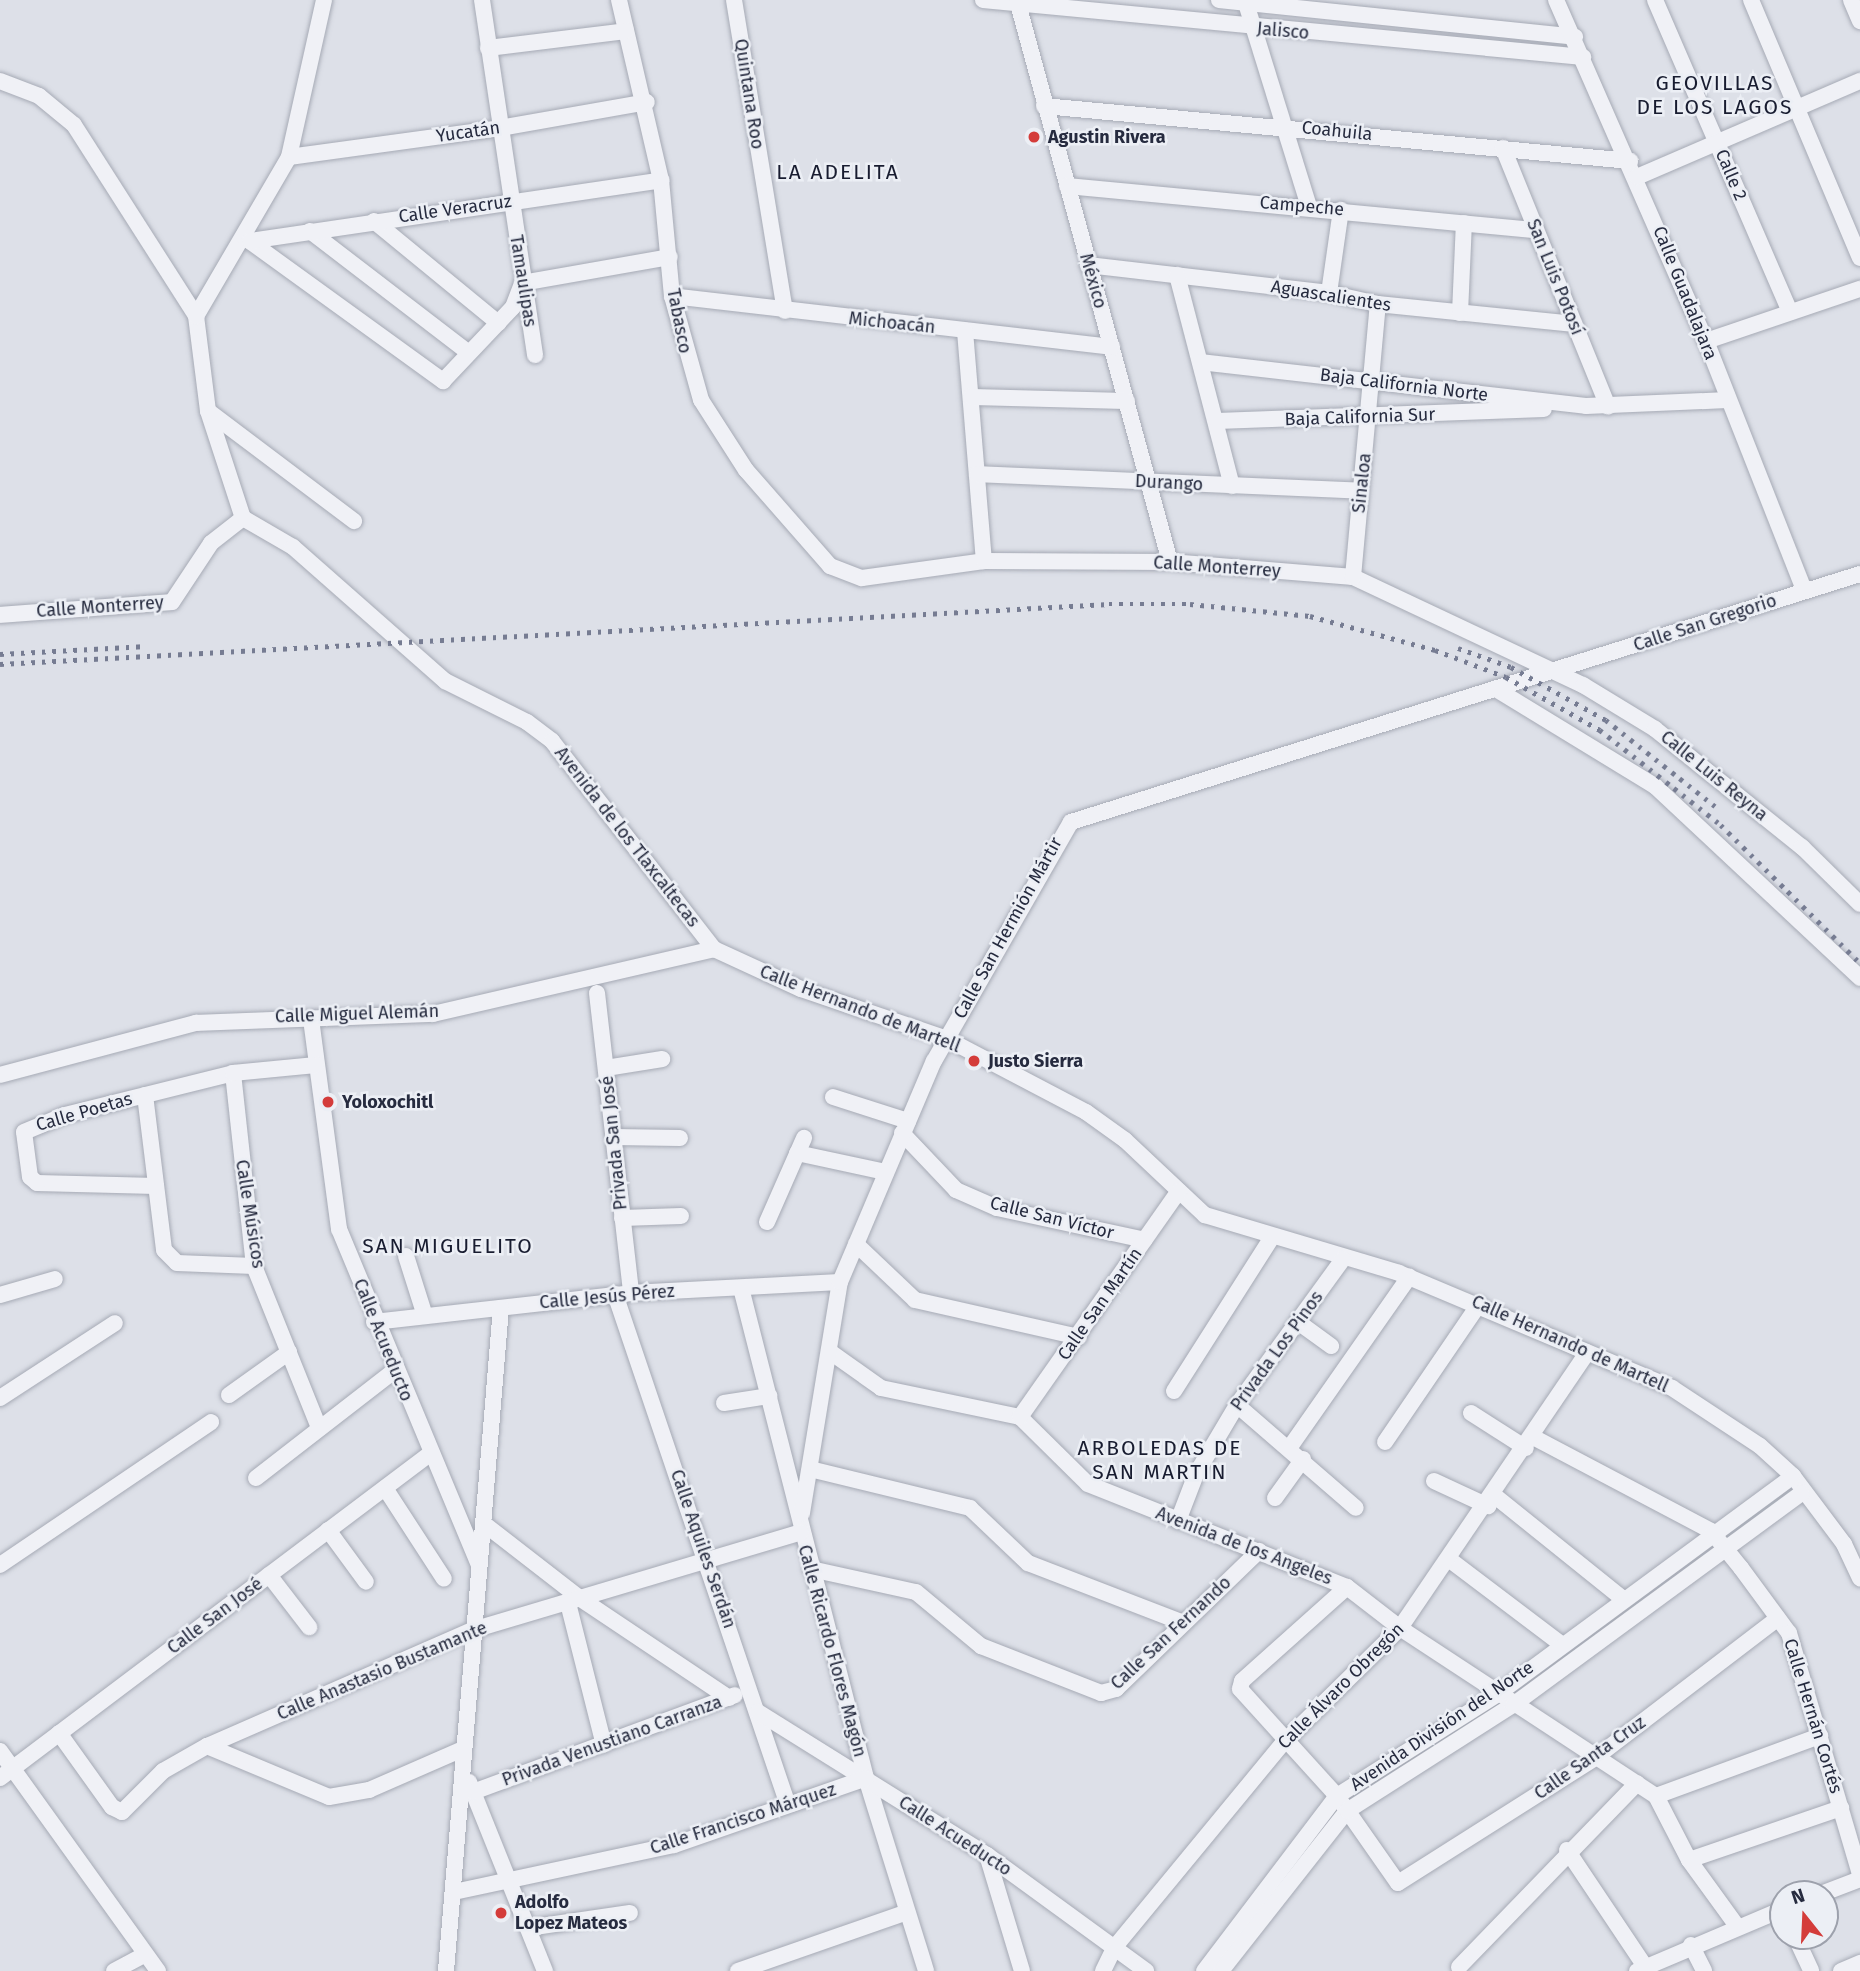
<!DOCTYPE html>
<html>
<head>
<meta charset="utf-8">
<style>
  body { margin:0 }
  #map { position:relative; width:1860px; height:1971px; overflow:hidden; background:#dde0e8; font-family:"Fira Sans",sans-serif }
  div>[style] { position:absolute }
  [style*='--x'] { left:calc(var(--x)*1px); top:calc(var(--y)*1px); width:calc(var(--w)*1px); rotate:calc(var(--a)*1deg) }
  .roads { filter:drop-shadow(0 0 2px #a6aab5) drop-shadow(0 0 2px #a6aab5) }
  .minor>* { height:16px; margin:-8px; padding:0 8px; transform-origin:8px; border-radius:8px; background:#f0f1f6 }
  .rail>* { height:4.5px; margin-top:-2.25px; transform-origin:0; background:repeating-linear-gradient(90deg,#767c92 0 3.5px,transparent 0 10.5px) }
  .dots>* { width:19px; height:19px; translate:-50% -50%; box-sizing:border-box; border:4px solid #eceff5; border-radius:50% }
  span { translate:-50% -50%; white-space:nowrap; text-align:center; line-height:1.15; -webkit-text-stroke:5px #eceff5; paint-order:stroke }
  .street-label { font-size:18px; color:#262b3f }
  .poi-label { font-size:18px; color:#262b3f; font-weight:700 }
  .left { translate:0 -50%; text-align:left }
  .quarter-label { font-size:21px; color:#181c30; letter-spacing:2px }
  .north { position:absolute; left:1769px; top:1880px; width:70px; height:70px; box-sizing:border-box; background:#eceff5; border:2px solid #9da1ac; border-radius:50%; rotate:342deg; font-size:19px; font-weight:700; line-height:28px; text-align:center; color:#262b3f }
  .north::after { content:''; display:block; margin:auto; width:24px; height:32px; background:#d43c3a; clip-path:polygon(50% 0,100% 100%,50% 72%,0 100%) }
</style>
</head>
<body>
<div id="map">
  <div class="roads">
    <div class="minor">
      <div style="--x:324;--y:0;--w:161;--a:102.6"></div>
      <div style="--x:289;--y:157;--w:184;--a:120.3"></div>
      <div style="--x:196;--y:316;--w:96;--a:82.8"></div>
      <div style="--x:208;--y:411;--w:113;--a:71.9"></div>
      <div style="--x:243;--y:518;--w:58;--a:30.1"></div>
      <div style="--x:293;--y:547;--w:203;--a:41.4"></div>
      <div style="--x:445;--y:681;--w:92;--a:26.6"></div>
      <div style="--x:527;--y:722;--w:31;--a:37"></div>
      <div style="--x:552;--y:741;--w:264;--a:52.1"></div>
      <div style="--x:714;--y:949;--w:96;--a:24.7"></div>
      <div style="--x:801;--y:989;--w:154;--a:18.9"></div>
      <div style="--x:947;--y:1039;--w:157;--a:27.7"></div>
      <div style="--x:1086;--y:1112;--w:48;--a:35.7"></div>
      <div style="--x:1125;--y:1140;--w:110;--a:43.2"></div>
      <div style="--x:1205;--y:1215;--w:202;--a:16.6"></div>
      <div style="--x:1399;--y:1273;--w:296;--a:22.8"></div>
      <div style="--x:1672;--y:1388;--w:105;--a:33.4"></div>
      <div style="--x:1760;--y:1446;--w:45;--a:42.3"></div>
      <div style="--x:1793;--y:1476;--w:85;--a:53.1"></div>
      <div style="--x:1844;--y:1544;--w:38;--a:65"></div>
      <div style="--x:482;--y:0;--w:359;--a:81.5"></div>
      <div style="--x:619;--y:0;--w:185;--a:76.9"></div>
      <div style="--x:661;--y:180;--w:117;--a:84.6"></div>
      <div style="--x:672;--y:296;--w:108;--a:74.4"></div>
      <div style="--x:701;--y:400;--w:83;--a:57.3"></div>
      <div style="--x:746;--y:470;--w:128;--a:48.8"></div>
      <div style="--x:830;--y:566;--w:34;--a:21"></div>
      <div style="--x:862;--y:578;--w:123;--a:-7.9"></div>
      <div style="--x:984;--y:561;--w:186;--a:0.3"></div>
      <div style="--x:1170;--y:562;--w:184;--a:4.7"></div>
      <div style="--x:1353;--y:577;--w:254;--a:25.2"></div>
      <div style="--x:1583;--y:685;--w:84;--a:31.4"></div>
      <div style="--x:1655;--y:729;--w:189;--a:38.8"></div>
      <div style="--x:1802;--y:847;--w:81;--a:44.5"></div>
      <div style="--x:734;--y:0;--w:315;--a:80.7"></div>
      <div style="--x:983;--y:0;--w:603;--a:5.43"></div>
      <div style="--x:1017;--y:0;--w:582;--a:74.77"></div>
      <div style="--x:1219;--y:0;--w:358;--a:5.9"></div>
      <div style="--x:1245;--y:0;--w:217;--a:72.8"></div>
      <div style="--x:1556;--y:0;--w:373;--a:66.3"></div>
      <div style="--x:1706;--y:341;--w:268;--a:68.5"></div>
      <div style="--x:1655;--y:0;--w:340;--a:66.6"></div>
      <div style="--x:1751;--y:0;--w:280;--a:67.1"></div>
      <div style="--x:1851;--y:0;--w:23;--a:67"></div>
      <div style="--x:488;--y:48;--w:139;--a:-7"></div>
      <div style="--x:0;--y:81;--w:42;--a:21"></div>
      <div style="--x:39;--y:96;--w:45;--a:39.6"></div>
      <div style="--x:74;--y:125;--w:227;--a:57.4"></div>
      <div style="--x:1044;--y:106;--w:589;--a:5.36"></div>
      <div style="--x:1503;--y:148;--w:279;--a:67.9"></div>
      <div style="--x:289;--y:157;--w:213;--a:-7.8"></div>
      <div style="--x:500;--y:128;--w:149;--a:-10"></div>
      <div style="--x:1637;--y:177;--w:243;--a:-23.3"></div>
      <div style="--x:1067;--y:186;--w:471;--a:5.4"></div>
      <div style="--x:374;--y:221;--w:161;--a:39.4"></div>
      <div style="--x:310;--y:231;--w:200;--a:37.5"></div>
      <div style="--x:244;--y:237;--w:246;--a:35.9"></div>
      <div style="--x:443;--y:381;--w:102;--a:-46.6"></div>
      <div style="--x:513;--y:307;--w:26;--a:-69"></div>
      <div style="--x:522;--y:283;--w:150;--a:-10"></div>
      <div style="--x:250;--y:241;--w:416;--a:-8.4"></div>
      <div style="--x:1088;--y:265;--w:243;--a:6.6"></div>
      <div style="--x:1329;--y:293;--w:50;--a:12.7"></div>
      <div style="--x:1378;--y:304;--w:197;--a:5.8"></div>
      <div style="--x:1177;--y:275;--w:218;--a:75.4"></div>
      <div style="--x:1329;--y:293;--w:84;--a:-81.8"></div>
      <div style="--x:672;--y:296;--w:443;--a:6.6"></div>
      <div style="--x:1460;--y:313;--w:90;--a:-87.5"></div>
      <div style="--x:965;--y:331;--w:231;--a:85.3"></div>
      <div style="--x:1706;--y:341;--w:163;--a:-18.7"></div>
      <div style="--x:1200;--y:362;--w:388;--a:6.5"></div>
      <div style="--x:1586;--y:406;--w:141;--a:-2.4"></div>
      <div style="--x:971;--y:397;--w:156;--a:1.5"></div>
      <div style="--x:208;--y:411;--w:183;--a:37"></div>
      <div style="--x:1217;--y:421;--w:327;--a:-2.1"></div>
      <div style="--x:977;--y:474;--w:383;--a:2.5"></div>
      <div style="--x:1353;--y:577;--w:274;--a:-84.8"></div>
      <div style="--x:0;--y:615;--w:172;--a:-4.3"></div>
      <div style="--x:172;--y:602;--w:71;--a:-56.5"></div>
      <div style="--x:211;--y:543;--w:41;--a:-38"></div>
      <div style="--x:1496;--y:689;--w:186;--a:31.4"></div>
      <div style="--x:1655;--y:786;--w:281;--a:43.1"></div>
      <div style="--x:597;--y:993;--w:302;--a:83.5"></div>
      <div style="--x:311;--y:1019;--w:212;--a:82.4"></div>
      <div style="--x:339;--y:1229;--w:364;--a:67.4"></div>
      <div style="--x:606;--y:1068;--w:57;--a:-9.1"></div>
      <div style="--x:233;--y:1073;--w:194;--a:83.8"></div>
      <div style="--x:254;--y:1266;--w:175;--a:68.1"></div>
      <div style="--x:0;--y:1075;--w:203;--a:-14.9"></div>
      <div style="--x:196;--y:1023;--w:237;--a:-2.2"></div>
      <div style="--x:433;--y:1014;--w:288;--a:-13"></div>
      <div style="--x:145;--y:1095;--w:156;--a:83"></div>
      <div style="--x:164;--y:1250;--w:18;--a:45"></div>
      <div style="--x:177;--y:1263;--w:77;--a:2.2"></div>
      <div style="--x:833;--y:1097;--w:79;--a:17.7"></div>
      <div style="--x:902;--y:1133;--w:79;--a:46.5"></div>
      <div style="--x:956;--y:1190;--w:45;--a:23.7"></div>
      <div style="--x:997;--y:1208;--w:151;--a:12.2"></div>
      <div style="--x:614;--y:1137;--w:66;--a:0.9"></div>
      <div style="--x:797;--y:1153;--w:91;--a:12.1"></div>
      <div style="--x:156;--y:1186;--w:119;--a:-178.6"></div>
      <div style="--x:37;--y:1183;--w:9;--a:-139"></div>
      <div style="--x:30;--y:1177;--w:45;--a:-97.6"></div>
      <div style="--x:24;--y:1132;--w:44;--a:-22.5"></div>
      <div style="--x:65;--y:1115;--w:173;--a:-14"></div>
      <div style="--x:233;--y:1073;--w:83;--a:-5.5"></div>
      <div style="--x:622;--y:1218;--w:59;--a:-1.9"></div>
      <div style="--x:767;--y:1222;--w:92;--a:-66.2"></div>
      <div style="--x:856;--y:1244;--w:81;--a:43.5"></div>
      <div style="--x:915;--y:1300;--w:168;--a:12.7"></div>
      <div style="--x:406;--y:1256;--w:63;--a:72.4"></div>
      <div style="--x:741;--y:1288;--w:506;--a:75.69"></div>
      <div style="--x:866;--y:1778;--w:202;--a:72.7"></div>
      <div style="--x:615;--y:1294;--w:539;--a:71.3"></div>
      <div style="--x:0;--y:1295;--w:57;--a:-16.2"></div>
      <div style="--x:374;--y:1322;--w:259;--a:-6.4"></div>
      <div style="--x:631;--y:1293;--w:209;--a:-3"></div>
      <div style="--x:1298;--y:1322;--w:41;--a:36"></div>
      <div style="--x:829;--y:1351;--w:64;--a:35.4"></div>
      <div style="--x:881;--y:1388;--w:142;--a:11.8"></div>
      <div style="--x:1020;--y:1417;--w:95;--a:44.6"></div>
      <div style="--x:1088;--y:1484;--w:279;--a:21.7"></div>
      <div style="--x:1347;--y:1587;--w:67;--a:37.7"></div>
      <div style="--x:1400;--y:1628;--w:306;--a:33.3"></div>
      <div style="--x:1656;--y:1796;--w:72;--a:62.7"></div>
      <div style="--x:1689;--y:1860;--w:82;--a:54"></div>
      <div style="--x:1174;--y:1391;--w:183;--a:-57.5"></div>
      <div style="--x:229;--y:1395;--w:74;--a:-35.6"></div>
      <div style="--x:0;--y:1398;--w:137;--a:-33.1"></div>
      <div style="--x:724;--y:1403;--w:46;--a:-8.8"></div>
      <div style="--x:1237;--y:1405;--w:157;--a:40.9"></div>
      <div style="--x:1471;--y:1413;--w:65;--a:32.5"></div>
      <div style="--x:1020;--y:1417;--w:276;--a:-54.9"></div>
      <div style="--x:1533;--y:1437;--w:201;--a:27.8"></div>
      <div style="--x:1711;--y:1531;--w:48;--a:51"></div>
      <div style="--x:1741;--y:1568;--w:81;--a:53.6"></div>
      <div style="--x:1789;--y:1633;--w:251;--a:73.6"></div>
      <div style="--x:1385;--y:1442;--w:167;--a:-55.7"></div>
      <div style="--x:1290;--y:1447;--w:208;--a:-55"></div>
      <div style="--x:810;--y:1469;--w:165;--a:13.7"></div>
      <div style="--x:970;--y:1508;--w:80;--a:43.5"></div>
      <div style="--x:1028;--y:1563;--w:164;--a:21.1"></div>
      <div style="--x:256;--y:1478;--w:176;--a:-37.8"></div>
      <div style="--x:1434;--y:1481;--w:60;--a:24.8"></div>
      <div style="--x:385;--y:1488;--w:108;--a:57"></div>
      <div style="--x:1495;--y:1496;--w:164;--a:38.8"></div>
      <div style="--x:1275;--y:1498;--w:48;--a:-54.3"></div>
      <div style="--x:802;--y:1513;--w:234;--a:-80.7"></div>
      <div style="--x:840;--y:1282;--w:240;--a:-67"></div>
      <div style="--x:934;--y:1061;--w:275;--a:-60.2"></div>
      <div style="--x:1071;--y:822;--w:827;--a:-17.45"></div>
      <div style="--x:1178;--y:1521;--w:50;--a:-69"></div>
      <div style="--x:1196;--y:1474;--w:80;--a:-59.3"></div>
      <div style="--x:1237;--y:1405;--w:180;--a:-54"></div>
      <div style="--x:483;--y:1523;--w:124;--a:37.8"></div>
      <div style="--x:581;--y:1599;--w:178;--a:33.8"></div>
      <div style="--x:328;--y:1530;--w:64;--a:53.8"></div>
      <div style="--x:1450;--y:1560;--w:139;--a:37.1"></div>
      <div style="--x:0;--y:1565;--w:255;--a:-34.1"></div>
      <div style="--x:811;--y:1569;--w:107;--a:12.4"></div>
      <div style="--x:916;--y:1592;--w:85;--a:39.7"></div>
      <div style="--x:981;--y:1646;--w:129;--a:21.4"></div>
      <div style="--x:1101;--y:1693;--w:16;--a:-15"></div>
      <div style="--x:1116;--y:1689;--w:199;--a:-44"></div>
      <div style="--x:269;--y:1575;--w:66;--a:52.4"></div>
      <div style="--x:1347;--y:1587;--w:141;--a:138.2"></div>
      <div style="--x:1242;--y:1681;--w:8;--a:104"></div>
      <div style="--x:1240;--y:1689;--w:144;--a:47.8"></div>
      <div style="--x:1337;--y:1796;--w:106;--a:55"></div>
      <div style="--x:1398;--y:1883;--w:233;--a:-32.4"></div>
      <div style="--x:1595;--y:1758;--w:230;--a:-37.4"></div>
      <div style="--x:568;--y:1603;--w:146;--a:75.8"></div>
      <div style="--x:758;--y:1712;--w:270;--a:32"></div>
      <div style="--x:987;--y:1855;--w:197;--a:36.1"></div>
      <div style="--x:59;--y:1733;--w:91;--a:54.4"></div>
      <div style="--x:112;--y:1807;--w:11;--a:27"></div>
      <div style="--x:122;--y:1812;--w:58;--a:-45"></div>
      <div style="--x:163;--y:1771;--w:51;--a:-29.6"></div>
      <div style="--x:207;--y:1746;--w:290;--a:-23.6"></div>
      <div style="--x:473;--y:1630;--w:342;--a:-16.6"></div>
      <div style="--x:207;--y:1746;--w:132;--a:22.7"></div>
      <div style="--x:329;--y:1797;--w:41;--a:-9.9"></div>
      <div style="--x:369;--y:1790;--w:103;--a:-23.6"></div>
      <div style="--x:0;--y:1751;--w:271;--a:54.3"></div>
      <div style="--x:0;--y:1778;--w:540;--a:-37.02"></div>
      <div style="--x:469;--y:1782;--w:204;--a:68.1"></div>
      <div style="--x:473;--y:1792;--w:279;--a:-20.3"></div>
      <div style="--x:1656;--y:1796;--w:175;--a:-20.1"></div>
      <div style="--x:1567;--y:1850;--w:146;--a:56.2"></div>
      <div style="--x:987;--y:1855;--w:121;--a:73.2"></div>
      <div style="--x:1689;--y:1860;--w:161;--a:-18.9"></div>
      <div style="--x:454;--y:1892;--w:225;--a:-12.1"></div>
      <div style="--x:674;--y:1845;--w:203;--a:-19.2"></div>
      <div style="--x:1821;--y:1894;--w:42;--a:-21"></div>
      <div style="--x:528;--y:1928;--w:103;--a:-8.4"></div>
      <div style="--x:1795;--y:1936;--w:38;--a:65"></div>
      <div style="--x:1691;--y:1945;--w:29;--a:63"></div>
      <div style="--x:1459;--y:1967;--w:256;--a:-45.9"></div>
      <div style="--x:114;--y:1971;--w:34;--a:-28"></div>
      <div style="--x:446;--y:1971;--w:665;--a:-85.26"></div>
      <div style="--x:738;--y:1971;--w:179;--a:-19.2"></div>
      <div style="--x:1103;--y:1971;--w:25;--a:-64"></div>
      <div style="--x:1114;--y:1948;--w:267;--a:-50.5"></div>
      <div style="--x:1284;--y:1742;--w:163;--a:-44.5"></div>
      <div style="--x:1400;--y:1628;--w:333;--a:-55.8"></div>
      <div style="--x:1204;--y:1971;--w:220;--a:-52.8"></div>
      <div style="--x:1337;--y:1796;--w:192;--a:-32.4"></div>
      <div style="--x:1499;--y:1693;--w:365;--a:-36.4"></div>
      <div style="--x:1221;--y:1971;--w:204;--a:-51.8"></div>
      <div style="--x:1347;--y:1811;--w:197;--a:-32.6"></div>
      <div style="--x:1513;--y:1705;--w:358;--a:-36.3"></div>
      <div style="--x:1637;--y:1971;--w:159;--a:-23"></div>
      <div style="--x:1841;--y:1971;--w:21;--a:-23"></div>
    </div>
  </div>
  <div class="rail">
    <div style="--x:1458;--y:648;--w:56;--a:19.7"></div>
    <div style="--x:1511;--y:667;--w:109;--a:29.2"></div>
    <div style="--x:1606;--y:720;--w:139;--a:38.3"></div>
    <div style="--x:0;--y:654;--w:147;--a:-3.1"></div>
    <div style="--x:0;--y:664;--w:1111;--a:-3.1"></div>
    <div style="--x:1109;--y:604;--w:81;--a:0"></div>
    <div style="--x:1190;--y:604;--w:121;--a:5.7"></div>
    <div style="--x:1310;--y:616;--w:130;--a:15.2"></div>
    <div style="--x:1435;--y:650;--w:76;--a:20.8"></div>
    <div style="--x:1506;--y:677;--w:108;--a:29.4"></div>
    <div style="--x:1600;--y:730;--w:154;--a:38.1"></div>
    <div style="--x:1721;--y:825;--w:196;--a:44.8"></div>
  </div>
  <div class="dots">
    <div style="left:1034px;top:137px;background:#d43c3a"></div>
    <div style="left:974px;top:1061px;background:#d43c3a"></div>
    <div style="left:328px;top:1102px;background:#d43c3a"></div>
    <div style="left:501px;top:1913px;background:#d43c3a"></div>
  </div>
  <div class="street-label">
    <span style="left:1283px;top:31px;rotate:5deg">Jalisco</span>
    <span style="left:749px;top:94px;rotate:81deg">Quintana Roo</span>
    <span style="left:1337px;top:131px;rotate:6deg">Coahuila</span>
    <span style="left:468px;top:132px;rotate:-8deg">Yucatán</span>
    <span style="left:1731px;top:175px;rotate:67deg">Calle 2</span>
    <span style="left:1302px;top:206px;rotate:5deg">Campeche</span>
    <span style="left:455px;top:209px;rotate:-8deg">Calle Veracruz</span>
    <span style="left:1555px;top:277px;rotate:68deg">San Luis Potosí</span>
    <span style="left:523px;top:281px;rotate:81deg">Tamaulipas</span>
    <span style="left:1093px;top:281px;rotate:74deg">México</span>
    <span style="left:1685px;top:293px;rotate:68deg">Calle Guadalajara</span>
    <span style="left:1331px;top:296px;rotate:9deg">Aguascalientes</span>
    <span style="left:679px;top:321px;rotate:79deg">Tabasco</span>
    <span style="left:892px;top:323px;rotate:6deg">Michoacán</span>
    <span style="left:1404px;top:385px;rotate:7deg">Baja California Norte</span>
    <span style="left:1360px;top:417px;rotate:-2deg">Baja California Sur</span>
    <span style="left:1169px;top:483px;rotate:3deg">Durango</span>
    <span style="left:1362px;top:483px;rotate:-84deg">Sinaloa</span>
    <span style="left:1217px;top:567px;rotate:4deg">Calle Monterrey</span>
    <span style="left:100px;top:607px;rotate:-4deg">Calle Monterrey</span>
    <span style="left:1705px;top:623px;rotate:-18deg">Calle San Gregorio</span>
    <span style="left:1714px;top:776px;rotate:39deg">Calle Luis Reyna</span>
    <span style="left:627px;top:837px;rotate:52deg">Avenida de los Tlaxcaltecas</span>
    <span style="left:1008px;top:928px;rotate:-61deg">Calle San Hermión Mártir</span>
    <span style="left:860px;top:1009px;rotate:21deg">Calle Hernando de Martell</span>
    <span style="left:357px;top:1014px;rotate:-2deg">Calle Miguel Alemán</span>
    <span style="left:84px;top:1112px;rotate:-16deg">Calle Poetas</span>
    <span style="left:614px;top:1143px;rotate:-96deg">Privada San José</span>
    <span style="left:250px;top:1214px;rotate:81deg">Calle Músicos</span>
    <span style="left:1052px;top:1218px;rotate:14deg">Calle San Víctor</span>
    <span style="left:607px;top:1297px;rotate:-5deg">Calle Jesús Pérez</span>
    <span style="left:1100px;top:1304px;rotate:-55deg">Calle San Martín</span>
    <span style="left:383px;top:1340px;rotate:68deg">Calle Acueducto</span>
    <span style="left:1570px;top:1344px;rotate:24deg">Calle Hernando de Martell</span>
    <span style="left:1277px;top:1351px;rotate:-54deg">Privada Los Pinos</span>
    <span style="left:1244px;top:1546px;rotate:21deg">Avenida de los Angeles</span>
    <span style="left:703px;top:1549px;rotate:71deg">Calle Aquiles Serdán</span>
    <span style="left:215px;top:1616px;rotate:-37deg">Calle San José</span>
    <span style="left:1171px;top:1633px;rotate:-43deg">Calle San Fernando</span>
    <span style="left:832px;top:1651px;rotate:75deg">Calle Ricardo Flores Magón</span>
    <span style="left:382px;top:1671px;rotate:-23deg">Calle Anastasio Bustamante</span>
    <span style="left:1341px;top:1686px;rotate:-45deg">Calle Álvaro Obregón</span>
    <span style="left:1813px;top:1716px;rotate:73deg">Calle Hernán Cortés</span>
    <span style="left:1442px;top:1726px;rotate:-34deg">Avenida División del Norte</span>
    <span style="left:612px;top:1741px;rotate:-20deg">Privada Venustiano Carranza</span>
    <span style="left:1590px;top:1758px;rotate:-35deg">Calle Santa Cruz</span>
    <span style="left:743px;top:1819px;rotate:-18deg">Calle Francisco Márquez</span>
    <span style="left:955px;top:1836px;rotate:33deg">Calle Acueducto</span>
  </div>
  <div class="poi-label">
    <span class="left" style="left:1048px;top:137px">Agustin Rivera</span>
    <span class="left" style="left:988px;top:1061px">Justo Sierra</span>
    <span class="left" style="left:342px;top:1102px">Yoloxochitl</span>
    <span class="left" style="left:515px;top:1913px">Adolfo<br>Lopez Mateos</span>
  </div>
  <div class="quarter-label">
    <span style="left:1715px;top:95px">GEOVILLAS<br>DE LOS LAGOS</span>
    <span style="left:838px;top:172px">LA ADELITA</span>
    <span style="left:448px;top:1246px">SAN MIGUELITO</span>
    <span style="left:1160px;top:1460px">ARBOLEDAS DE<br>SAN MARTIN</span>
  </div>
  <div class="north">N</div>
</div>
</body>
</html>
